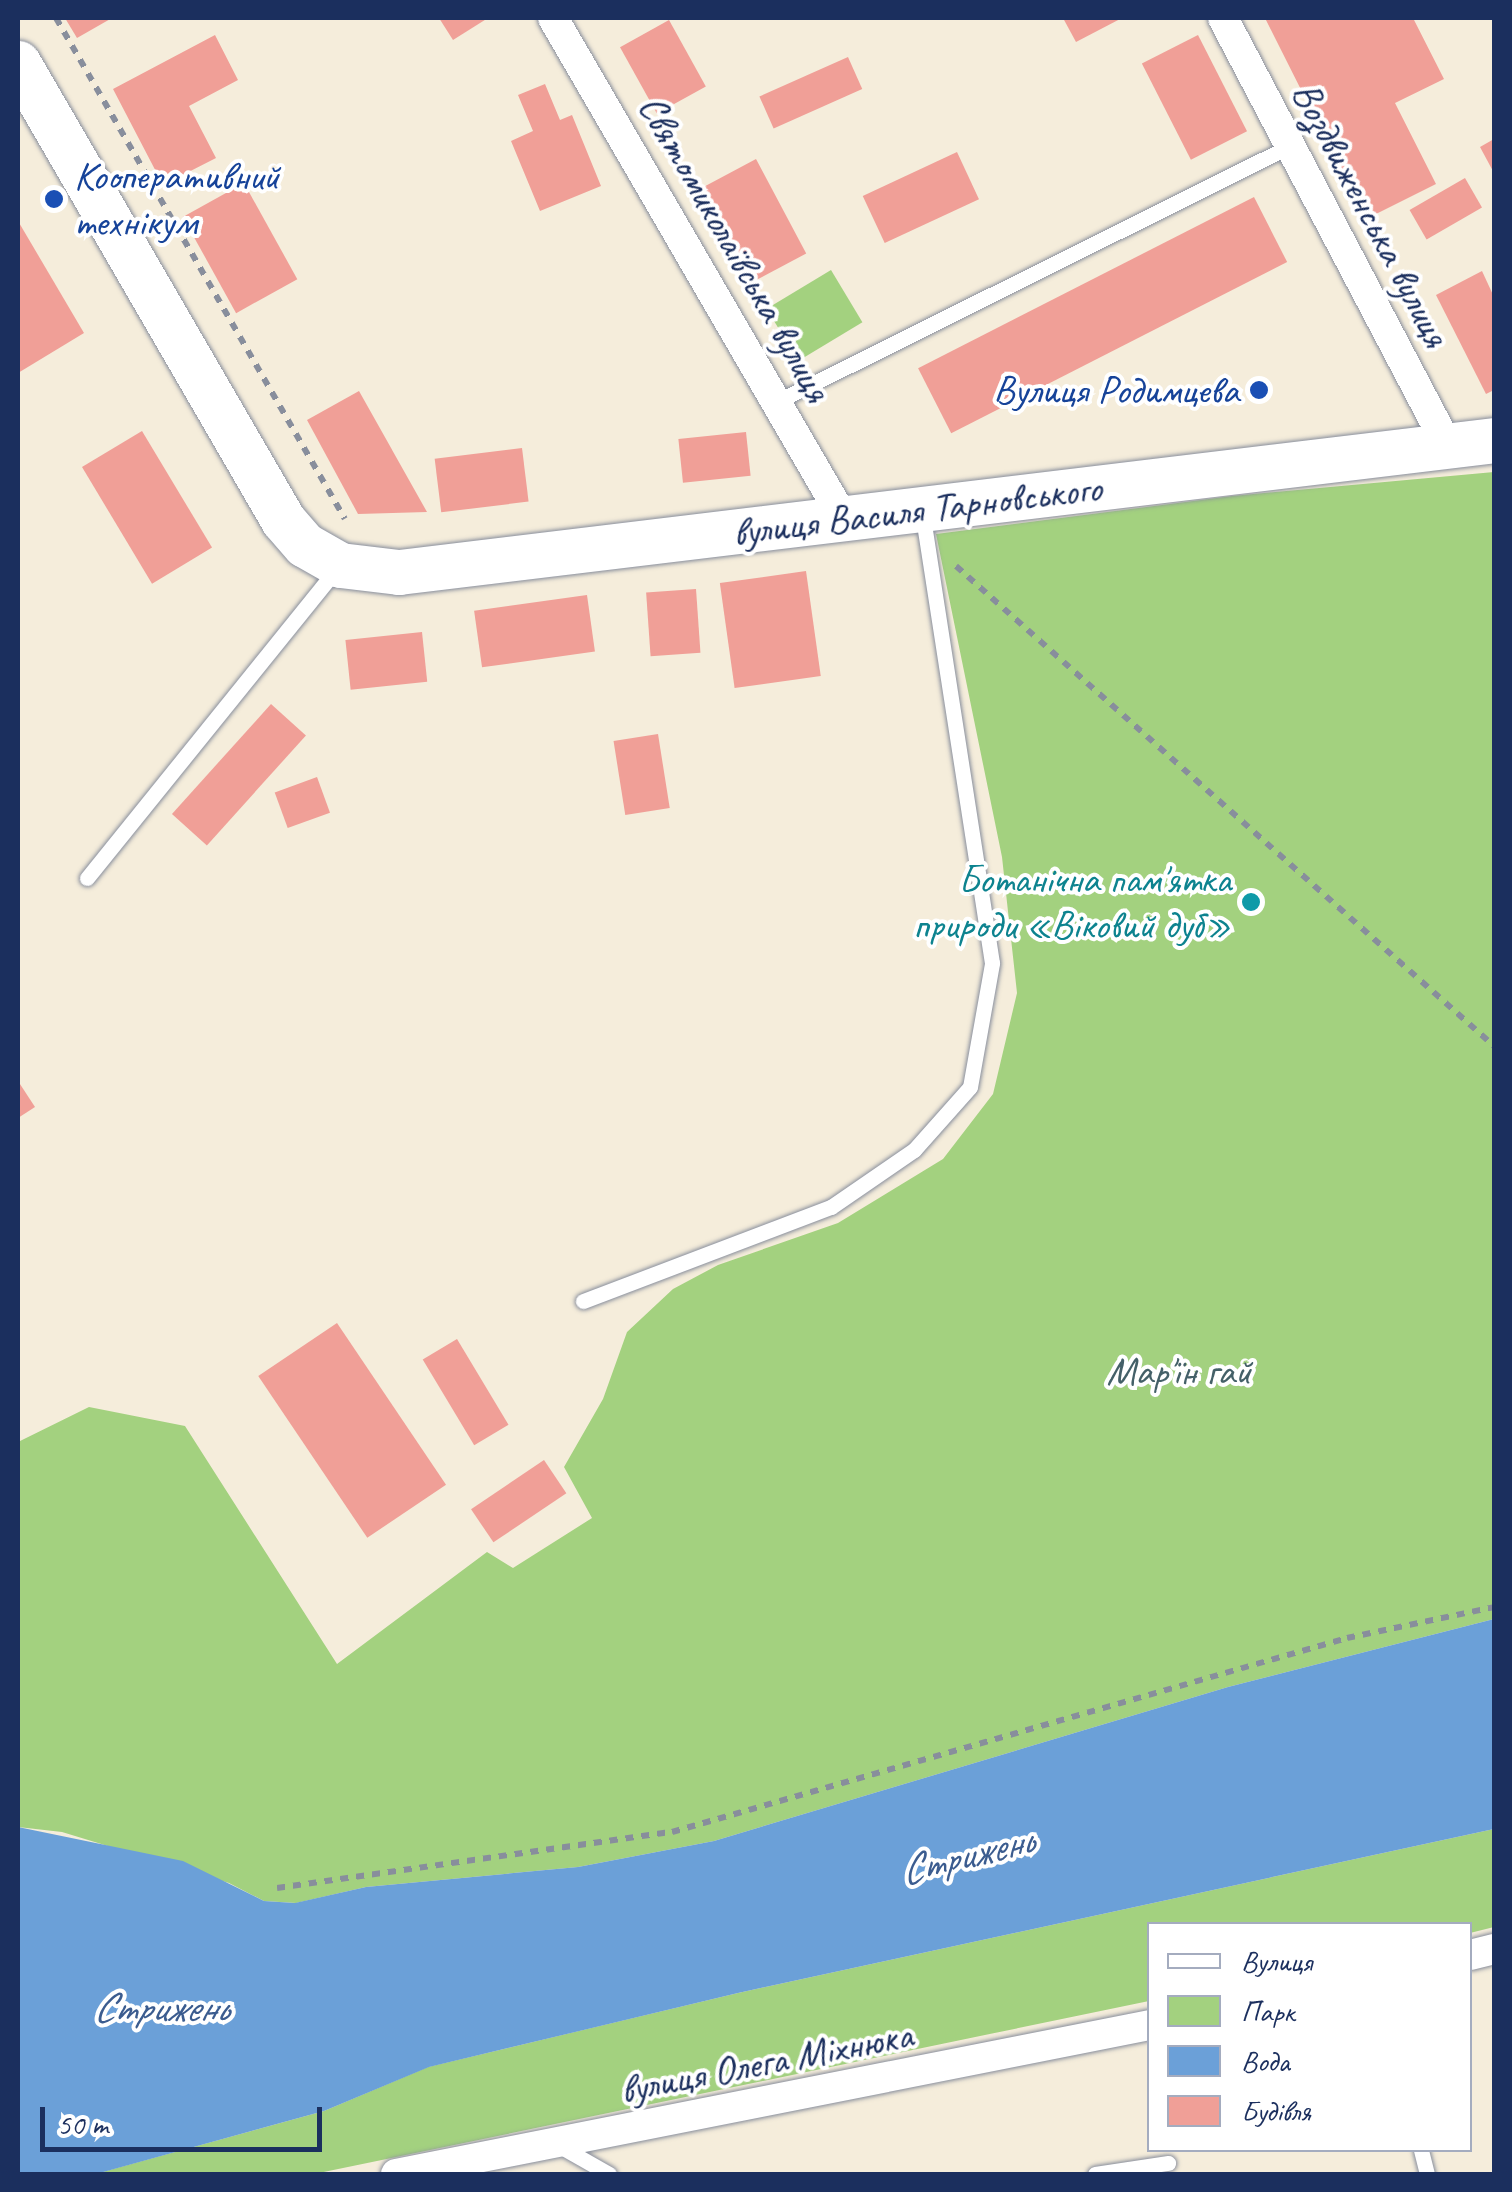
<!DOCTYPE html>
<html>
<head>
<meta charset="utf-8">
<style>
  body { margin:0 }
  #map { position:relative; width:1512px; height:2192px; overflow:hidden; background:#f5eddb; font-family:Caveat,sans-serif }
  div>[style] { position:absolute }
  [style*='--x'] { left:calc(var(--x)*1px); top:calc(var(--y)*1px); width:calc(var(--w)*1px); rotate:calc(var(--a)*1deg) }
  .green>* { inset:0; background:#a3d17f; transform-origin:0 0 }
  .water>* { inset:0; background:#6ba0d8 }
  .building>* { inset:0; background:#f09f97; transform-origin:0 0 }
  .path>* { height:6px; margin-top:-3px; transform-origin:0; background:repeating-linear-gradient(90deg,#888e9c 0 8px,transparent 0 16px) }
  .roads { filter:drop-shadow(0 0 2px #888e9c) drop-shadow(0 0 2px #888e9c) }
  .lane>* { height:15px; margin:-7.5px; padding:0 7.5px; transform-origin:7.5px; border-radius:7.5px; background:#fff }
  .street>* { height:30px; margin:-15px; padding:0 15px; transform-origin:15px; border-radius:15px; background:#fff }
  .primary>* { height:45px; margin:-22.5px; padding:0 22.5px; transform-origin:22.5px; border-radius:22.5px; background:#fff }
  .dots>* { width:28px; height:28px; translate:-50% -50%; box-sizing:border-box; border:5px solid #fff; border-radius:50% }
  span { translate:-50% -50%; white-space:nowrap; text-align:center; line-height:1.15; -webkit-text-stroke:8px #fff; paint-order:stroke }
  .transit-label { font-size:40px; color:#164399 }
  .left { translate:0 -50%; text-align:left }
  .right { translate:-100% -50%; text-align:right }
  .street-label { font-size:40px; color:#1b2f5e }
  .culture-label { font-size:40px; color:#0d838f }
  .park-label { font-size:40px; color:#446068 }
  .water-label { font-size:42px; color:#3b5c8f; font-style:italic }
  .frame { position:absolute; inset:0; border:20px solid #1b2f5e; pointer-events:none }
  .legend { position:absolute; left:1147px; top:1922px; width:325px; height:230px; box-sizing:border-box; background:#fff; border:2px solid #a4acbf; margin:0; padding:12px 18px; list-style:none; font-size:30px; color:#1b2f5e }
  .legend li { display:flex; align-items:center; gap:20px; height:50px }
  .legend b { width:50px; border:2px solid #a4acbf }
  .scale { position:absolute; left:40px; top:2107px; width:282px; height:45px; box-sizing:border-box; border:5px solid #1b2f5e; border-top:0; padding-left:12px; font-size:30px; line-height:35px; white-space:nowrap; color:#1b2f5e; -webkit-text-stroke:8px #fff; paint-order:stroke }
</style>
</head>
<body>
<div id="map">
  <div class="green">
    <div style="left:831px;top:270px;width:61px;height:75px;rotate:59deg"></div>
    <div style="clip-path:polygon(1494px 472px,1494px 1619px,1228px 1687px,714px 1841px,578px 1867px,366px 1887px,296px 1903px,264px 1901px,229px 1883px,62px 1832px,18px 1827px,18px 1442px,89px 1407px,185px 1426px,337px 1664px,487px 1552px,513px 1568px,592px 1518px,564px 1467px,603px 1399px,627px 1332px,673px 1289px,718px 1265px,838px 1223px,943px 1159px,993px 1094px,1017px 993px,1002px 857px,936px 534px,1232px 496px)"></div>
    <div style="clip-path:polygon(1494px 1829px,1494px 1927px,1470px 1933px,1470px 1924px,1150px 1924px,1149px 2001px,314px 2174px,95px 2174px,324px 2111px,428px 2067px,738px 1993px)"></div>
  </div>
  <div class="water">
    <div style="clip-path:polygon(1494px 1619px,1494px 1829px,738px 1993px,429px 2067px,324px 2111px,96px 2174px,18px 2174px,18px 1827px,183px 1861px,264px 1901px,295px 1903px,366px 1887px,578px 1867px,714px 1841px,1228px 1687px)"></div>
  </div>
  <div class="building">
    <div style="clip-path:polygon(65px 18px,112px 18px,77px 38px)"></div>
    <div style="clip-path:polygon(439px 18px,488px 18px,453px 40px)"></div>
    <div style="clip-path:polygon(1063px 18px,1122px 18px,1076px 42px)"></div>
    <div style="clip-path:polygon(1265px 18px,1413px 18px,1444px 79px,1395px 103px,1436px 184px,1366px 219px)"></div>
    <div style="left:669px;top:20px;width:76px;height:56px;rotate:61deg"></div>
    <div style="clip-path:polygon(215px 35px,238px 80px,189px 106px,216px 158px,163px 185px,113px 89px)"></div>
    <div style="left:1198px;top:35px;width:108px;height:63px;rotate:63deg"></div>
    <div style="left:848px;top:57px;width:35px;height:97px;rotate:66deg"></div>
    <div style="clip-path:polygon(545px 84px,560px 120px,572px 115px,601px 186px,540px 211px,511px 141px,533px 131px,518px 95px)"></div>
    <div style="clip-path:polygon(1494px 139px,1494px 173px,1480px 147px)"></div>
    <div style="left:957px;top:152px;width:52px;height:104px;rotate:65deg"></div>
    <div style="left:756px;top:159px;width:107px;height:61px;rotate:62deg"></div>
    <div style="left:1465px;top:178px;width:34px;height:64px;rotate:60deg"></div>
    <div style="left:244px;top:183px;width:110px;height:70px;rotate:61deg"></div>
    <div style="left:1254px;top:197px;width:73px;height:377px;rotate:63deg"></div>
    <div style="clip-path:polygon(18px 221px,84px 333px,18px 373px)"></div>
    <div style="clip-path:polygon(1482px 271px,1494px 297px,1494px 390px,1486px 394px,1436px 295px)"></div>
    <div style="clip-path:polygon(359px 391px,427px 512px,358px 514px,307px 420px)"></div>
    <div style="left:142px;top:431px;width:136px;height:70px;rotate:59deg"></div>
    <div style="left:746px;top:432px;width:44px;height:68px;rotate:84deg"></div>
    <div style="left:522px;top:448px;width:54px;height:88px;rotate:83deg"></div>
    <div style="left:806px;top:571px;width:106px;height:87px;rotate:82deg"></div>
    <div style="left:696px;top:589px;width:64px;height:50px;rotate:86deg"></div>
    <div style="left:587px;top:595px;width:57px;height:114px;rotate:82deg"></div>
    <div style="left:422px;top:632px;width:50px;height:77px;rotate:84deg"></div>
    <div style="left:271px;top:704px;width:47px;height:148px;rotate:42deg"></div>
    <div style="left:658px;top:734px;width:75px;height:45px;rotate:81deg"></div>
    <div style="left:317px;top:777px;width:38px;height:45px;rotate:70deg"></div>
    <div style="clip-path:polygon(18px 1081px,35px 1107px,18px 1118px)"></div>
    <div style="left:337px;top:1323px;width:195px;height:95px;rotate:56deg"></div>
    <div style="left:457px;top:1339px;width:100px;height:40px;rotate:59deg"></div>
    <div style="left:544px;top:1460px;width:40px;height:88px;rotate:56deg"></div>
  </div>
  <div class="path">
    <div style="--x:56;--y:18;--w:578;--a:60.02"></div>
    <div style="--x:956;--y:566;--w:721;--a:41.74"></div>
    <div style="--x:277;--y:1888;--w:399;--a:-8.1"></div>
    <div style="--x:672;--y:1832;--w:702;--a:-16.04"></div>
    <div style="--x:1347;--y:1638;--w:150;--a:-11.9"></div>
  </div>
  <div class="roads">
    <div class="lane">
      <div style="--x:778;--y:401;--w:572;--a:-26.48"></div>
      <div style="--x:87;--y:878;--w:398;--a:-51.1"></div>
      <div style="--x:583;--y:1301;--w:265;--a:-20.8"></div>
      <div style="--x:831;--y:1207;--w:101;--a:-34.5"></div>
      <div style="--x:914;--y:1150;--w:84;--a:-48.4"></div>
      <div style="--x:970;--y:1087;--w:126;--a:-79.9"></div>
      <div style="--x:992;--y:963;--w:453;--a:-98.8"></div>
      <div style="--x:556;--y:2144;--w:61;--a:29.5"></div>
      <div style="--x:1421;--y:2150;--w:25;--a:76"></div>
      <div style="--x:1095;--y:2174;--w:74;--a:-8.6"></div>
    </div>
    <div class="street">
      <div style="--x:553;--y:18;--w:582;--a:59.86"></div>
      <div style="--x:1223;--y:18;--w:484;--a:62.3"></div>
      <div style="--x:1470;--y:1955;--w:25;--a:-14"></div>
      <div style="--x:396;--y:2174;--w:769;--a:-11.18"></div>
    </div>
    <div class="primary">
      <div style="--x:18;--y:63;--w:528;--a:59.89"></div>
      <div style="--x:283;--y:520;--w:33;--a:49"></div>
      <div style="--x:305;--y:545;--w:40;--a:29.7"></div>
      <div style="--x:340;--y:565;--w:59;--a:6.8"></div>
      <div style="--x:399;--y:572;--w:1103;--a:-6.87"></div>
    </div>
  </div>
  <div class="dots">
    <div style="left:54px;top:199px;background:#1a4fb4"></div>
    <div style="left:1259px;top:390px;background:#1a4fb4"></div>
    <div style="left:1251px;top:902px;background:#0f9aa8"></div>
  </div>
  <div class="transit-label">
    <span class="left" style="left:74px;top:199px">Кооперативний<br>технікум</span>
    <span class="right" style="left:1239px;top:390px">Вулиця Родимцева</span>
  </div>
  <div class="street-label">
    <span style="left:1371px;top:214px;rotate:62deg">Воздвиженська вулиця</span>
    <span style="left:735px;top:248px;rotate:60deg">Святомиколаївська вулиця</span>
    <span style="left:917px;top:510px;rotate:-7deg">вулиця Василя Тарновського</span>
    <span style="left:766px;top:2062px;rotate:-11deg">вулиця Олега Міхнюка</span>
  </div>
  <div class="culture-label">
    <span class="right" style="left:1231px;top:902px">Ботанічна пам'ятка<br>природи «Віковий дуб»</span>
  </div>
  <div class="park-label">
    <span style="left:1179px;top:1371px">Мар'їн гай</span>
  </div>
  <div class="water-label">
    <span style="left:966px;top:1856px;rotate:-14deg">Стрижень</span>
    <span style="left:160px;top:2008px">Стрижень</span>
  </div>
  <div class="frame"></div>
  <ul class="legend">
  <li><b style="height:12px;background:#fff"></b>Вулиця</li>
  <li><b style="height:28px;background:#a3d17f"></b>Парк</li>
  <li><b style="height:28px;background:#6ba0d8"></b>Вода</li>
  <li><b style="height:28px;background:#f09f97"></b>Будівля</li>
  </ul>
  <div class="scale">50 m</div>
</div>
</body>
</html>
